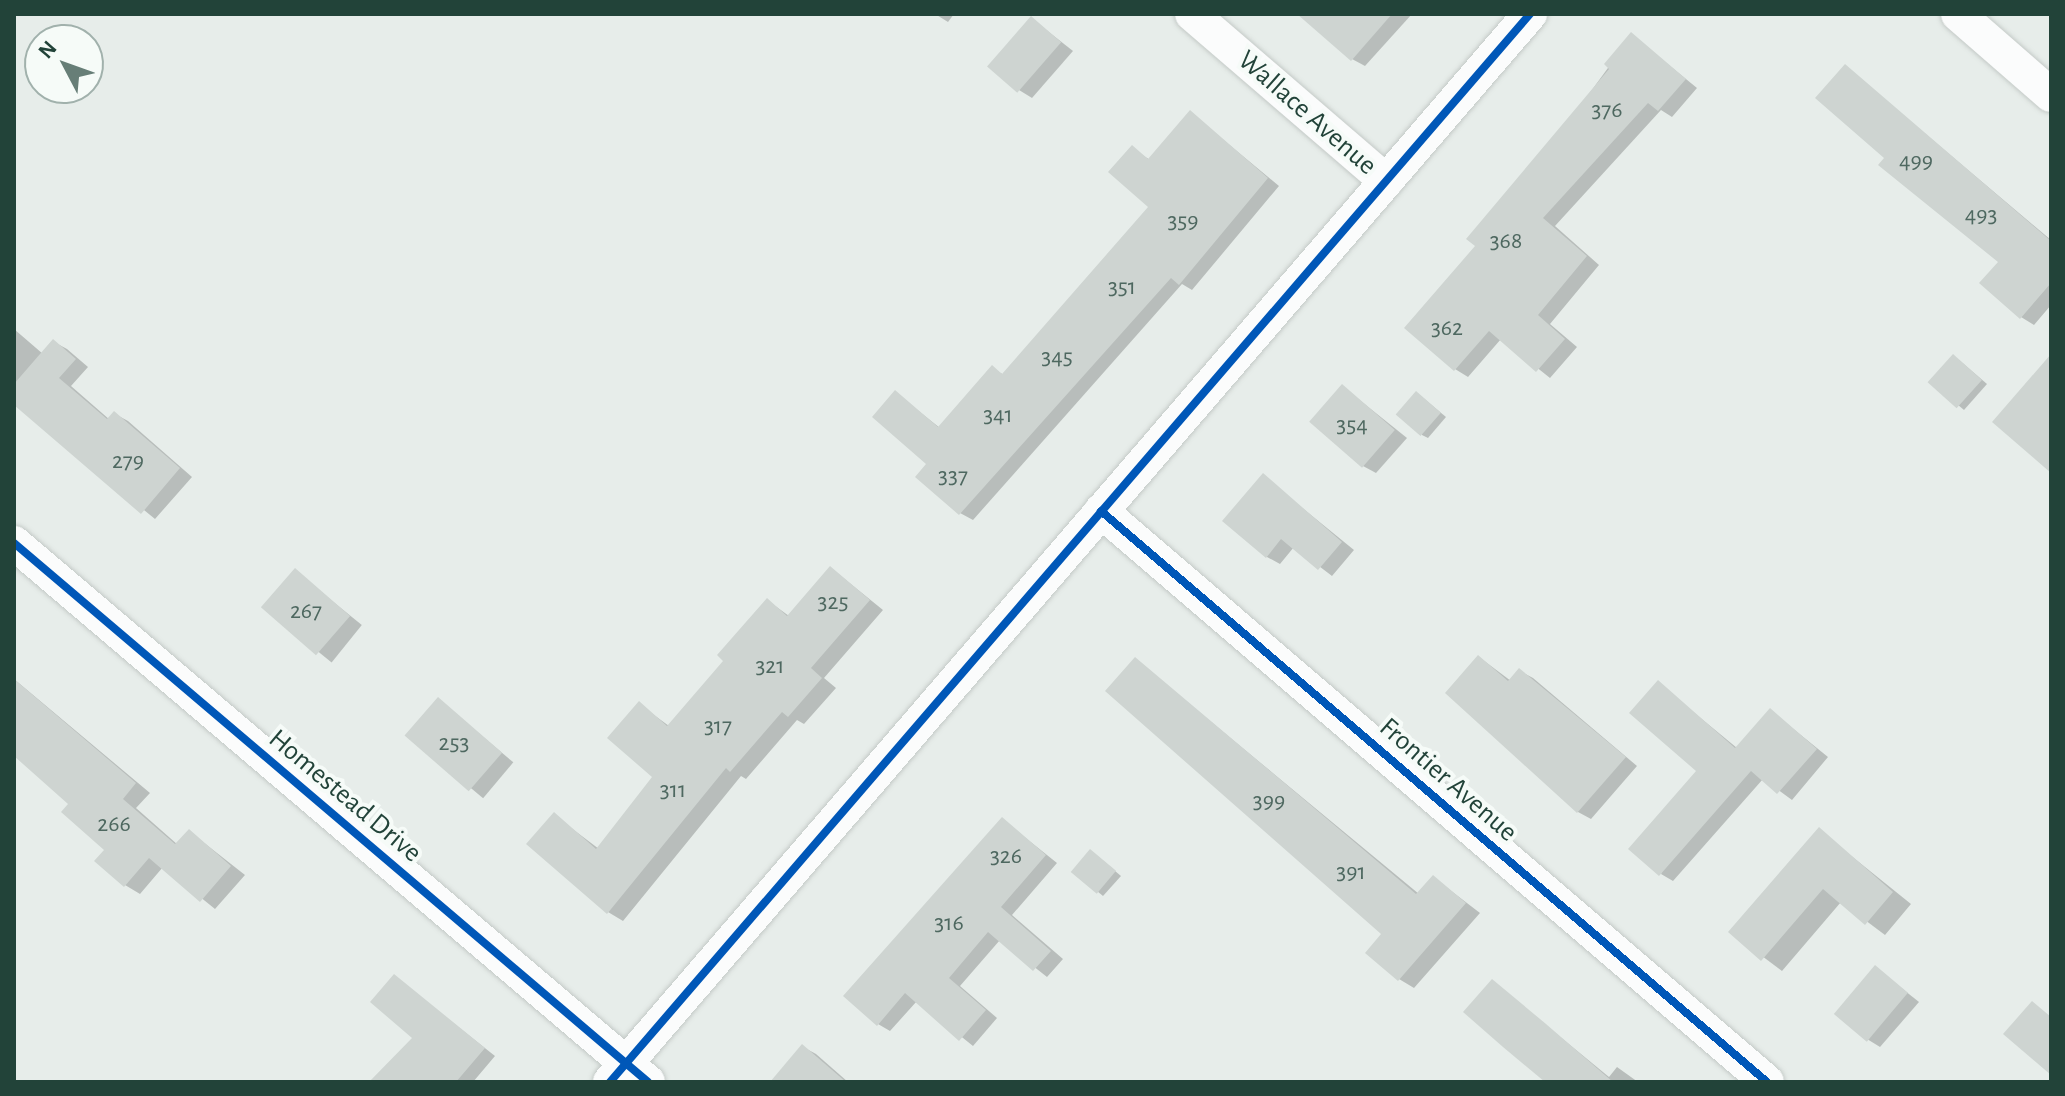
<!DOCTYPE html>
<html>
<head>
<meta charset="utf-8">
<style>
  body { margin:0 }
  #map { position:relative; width:2065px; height:1096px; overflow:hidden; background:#e7edea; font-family:"Alegreya Sans",sans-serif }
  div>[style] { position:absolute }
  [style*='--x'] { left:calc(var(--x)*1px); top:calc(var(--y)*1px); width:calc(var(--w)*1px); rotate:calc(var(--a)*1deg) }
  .shadow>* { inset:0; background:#0003; transform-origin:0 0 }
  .building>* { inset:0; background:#ced4d1; transform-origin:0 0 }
  .roads { filter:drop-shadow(0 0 2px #c4cac7) drop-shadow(0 0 2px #c4cac7) }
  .minor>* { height:34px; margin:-17px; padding:0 17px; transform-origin:17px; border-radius:17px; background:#fbfcfc }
  .cycleway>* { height:8px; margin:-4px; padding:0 4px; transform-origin:4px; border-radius:4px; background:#0057b8 }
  span { translate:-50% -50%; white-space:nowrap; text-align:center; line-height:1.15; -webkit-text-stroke:8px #f6fbf8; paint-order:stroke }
  .number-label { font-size:24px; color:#4e6860 }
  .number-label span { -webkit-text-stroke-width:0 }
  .street-label { font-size:28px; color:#224339 }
  .frame { position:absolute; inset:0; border:16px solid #224339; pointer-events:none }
  .north { position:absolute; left:24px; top:24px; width:80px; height:80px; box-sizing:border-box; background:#f6fbf8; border:2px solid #a1b1ac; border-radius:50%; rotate:311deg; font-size:22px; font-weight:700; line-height:32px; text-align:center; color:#224339 }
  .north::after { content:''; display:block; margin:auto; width:28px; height:36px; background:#677e77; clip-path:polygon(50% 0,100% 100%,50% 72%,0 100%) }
</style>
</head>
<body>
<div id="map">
  <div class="shadow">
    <div style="clip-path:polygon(935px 14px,954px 14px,948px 22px)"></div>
    <div style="clip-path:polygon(1329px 14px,1412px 14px,1365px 66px,1352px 59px)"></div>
    <div style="clip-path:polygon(1031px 18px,1073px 51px,1032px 98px,1019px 90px)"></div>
    <div style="clip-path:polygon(1632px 35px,1697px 88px,1672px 117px,1661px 110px,1555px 226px,1599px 265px,1550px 324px,1577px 347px,1550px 378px,1501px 339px,1468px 377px,1455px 369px,1478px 246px)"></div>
    <div style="clip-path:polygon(1845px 66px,2051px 240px,2051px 305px,2034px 325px,2021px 317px,2001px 262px,1887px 158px)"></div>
    <div style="clip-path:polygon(1191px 113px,1279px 186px,1192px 290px,1182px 284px,973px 520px,960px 513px,929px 464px,896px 393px,940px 428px,992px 368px,1004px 375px,1151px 207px,1132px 148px,1150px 160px)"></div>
    <div style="clip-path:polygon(14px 329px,43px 354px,54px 342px,67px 349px,88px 367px,71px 386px,110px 420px,115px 414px,128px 421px,192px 477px,155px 519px,14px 404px)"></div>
    <div style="clip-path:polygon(1959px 360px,1987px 384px,1964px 410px,1931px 382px)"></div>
    <div style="clip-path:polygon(1342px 386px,1407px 438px,1376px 473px,1363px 466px)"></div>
    <div style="clip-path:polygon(1422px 397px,1446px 417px,1428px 438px,1422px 435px)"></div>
    <div style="clip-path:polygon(1263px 476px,1354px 550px,1332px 576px,1294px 547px,1280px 564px,1267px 557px)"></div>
    <div style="clip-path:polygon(831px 568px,883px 610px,824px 678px,836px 688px,804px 724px,797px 720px,746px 779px,741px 776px,623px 921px,608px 912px,554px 815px,599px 849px,655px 776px,639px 704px,669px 726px,726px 660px,767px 600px,789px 616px)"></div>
    <div style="left:295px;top:571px;width:86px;height:48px;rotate:39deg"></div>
    <div style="clip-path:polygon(1479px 657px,1511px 681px,1520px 671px,1533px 678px,1637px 766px,1591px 819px,1578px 812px)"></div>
    <div style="clip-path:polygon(1135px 659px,1419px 894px,1433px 877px,1480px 913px,1414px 988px,1399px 979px,1384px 934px)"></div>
    <div style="clip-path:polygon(14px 679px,150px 793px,136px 808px,178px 845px,189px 831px,245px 875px,215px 909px,163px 867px,140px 894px,125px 885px,107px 850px,71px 803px,14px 754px)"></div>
    <div style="clip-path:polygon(1658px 683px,1737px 748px,1770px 710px,1828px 757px,1792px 800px,1763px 779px,1673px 881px,1661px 874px,1699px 771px)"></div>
    <div style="left:439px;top:700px;width:97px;height:47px;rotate:40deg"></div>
    <div style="clip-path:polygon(1002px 819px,1057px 863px,1012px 915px,1063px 959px,1047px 977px,1000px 940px,960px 986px,997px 1018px,973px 1046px,917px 1001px,890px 1031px,878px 1024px)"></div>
    <div style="clip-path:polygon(1819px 830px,1911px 904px,1885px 935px,1841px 902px,1782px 971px,1730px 932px)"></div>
    <div style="clip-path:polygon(1096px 855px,1121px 876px,1103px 896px,1073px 871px)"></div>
    <div style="clip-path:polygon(1875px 967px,1919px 1002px,1880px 1047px,1867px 1039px)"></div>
    <div style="clip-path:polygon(395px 977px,495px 1056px,473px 1082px,372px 1082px,415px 1038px)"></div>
    <div style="clip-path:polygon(1492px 981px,1609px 1077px,1617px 1067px,1638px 1082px,1546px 1082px)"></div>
    <div style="clip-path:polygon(803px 1047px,816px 1054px,848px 1082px,772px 1082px)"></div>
  </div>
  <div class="building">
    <div style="clip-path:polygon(1297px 14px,1392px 14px,1351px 61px)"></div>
    <div style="left:1031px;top:16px;width:40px;height:67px;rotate:41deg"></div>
    <div style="clip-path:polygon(1631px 32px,1686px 79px,1658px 111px,1648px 103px,1543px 218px,1587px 256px,1538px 315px,1565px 339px,1536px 372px,1489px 331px,1454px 371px,1404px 328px,1475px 246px,1466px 239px,1609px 69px,1604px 64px)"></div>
    <div style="clip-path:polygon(1845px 64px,2051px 241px,2051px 283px,2020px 319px,1979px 283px,1998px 262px,1878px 165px,1884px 158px,1815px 98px)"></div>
    <div style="clip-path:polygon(1190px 110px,1268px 178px,1179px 285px,1171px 278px,959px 515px,915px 477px,926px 464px,872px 417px,895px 390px,938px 427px,992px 365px,1002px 374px,1148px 207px,1108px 172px,1132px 145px,1148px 159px)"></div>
    <div style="clip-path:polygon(53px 339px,76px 359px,59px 378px,107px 419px,114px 411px,180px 468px,141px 514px,14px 405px,14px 384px)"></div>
    <div style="left:1953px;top:354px;width:39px;height:38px;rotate:42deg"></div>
    <div style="clip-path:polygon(2051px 354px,2051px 473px,1992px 422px)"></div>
    <div style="left:1342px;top:384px;width:70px;height:50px;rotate:41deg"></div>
    <div style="left:1416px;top:391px;width:33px;height:31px;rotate:41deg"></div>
    <div style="clip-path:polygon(1263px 473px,1342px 542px,1318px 570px,1281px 539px,1266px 558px,1222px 521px)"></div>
    <div style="clip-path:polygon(830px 566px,870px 600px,811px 668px,822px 678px,788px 717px,782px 712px,730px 772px,726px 768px,607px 914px,526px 844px,554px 812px,596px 849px,652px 777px,607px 738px,639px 701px,667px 726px,723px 661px,717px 655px,767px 598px,787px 616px)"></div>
    <div style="left:295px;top:568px;width:73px;height:52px;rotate:41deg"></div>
    <div style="clip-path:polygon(1478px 655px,1508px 681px,1519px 668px,1626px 757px,1577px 813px,1445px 693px)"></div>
    <div style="clip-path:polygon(1135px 657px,1416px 894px,1433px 875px,1466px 903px,1398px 981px,1365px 953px,1381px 934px,1105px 691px)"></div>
    <div style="clip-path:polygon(14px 679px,136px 783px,123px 799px,175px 844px,189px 829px,231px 866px,200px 902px,149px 858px,124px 887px,94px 861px,104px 850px,61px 812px,68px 804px,14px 756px)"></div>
    <div style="clip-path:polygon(1658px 680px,1735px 748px,1770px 708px,1817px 749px,1777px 794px,1751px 771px,1659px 876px,1628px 849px,1696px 771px,1629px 713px)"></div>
    <div style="left:438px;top:697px;width:85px;height:51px;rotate:41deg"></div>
    <div style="clip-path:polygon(1002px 817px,1046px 855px,1001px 907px,1051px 951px,1033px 971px,988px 932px,949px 978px,986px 1010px,959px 1041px,905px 993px,877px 1026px,843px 996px)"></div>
    <div style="clip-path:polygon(1819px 827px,1893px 892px,1865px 925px,1823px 889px,1761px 961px,1728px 932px)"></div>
    <div style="left:1090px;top:849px;width:34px;height:30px;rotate:40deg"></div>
    <div style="left:1875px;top:965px;width:43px;height:64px;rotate:40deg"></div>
    <div style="clip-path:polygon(394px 974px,485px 1048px,456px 1082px,369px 1082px,412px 1038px,370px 1002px)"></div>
    <div style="clip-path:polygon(1492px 979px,1546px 1024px,1613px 1082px,1545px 1082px,1503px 1047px,1463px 1012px)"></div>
    <div style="clip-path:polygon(2032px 1001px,2051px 1017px,2051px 1075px,2003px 1034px)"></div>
    <div style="clip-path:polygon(802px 1044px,846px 1082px,770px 1082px)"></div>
  </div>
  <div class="roads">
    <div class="minor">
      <div style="--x:1192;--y:14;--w:256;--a:40.7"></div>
      <div style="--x:1958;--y:14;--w:123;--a:41.1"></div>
      <div style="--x:1101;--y:511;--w:877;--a:40.61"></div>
      <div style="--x:14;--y:543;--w:832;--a:40.37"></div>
      <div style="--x:610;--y:1082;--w:1410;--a:-49.26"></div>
    </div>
  </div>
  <div class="cycleway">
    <div style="--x:1101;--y:511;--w:877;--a:40.61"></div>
    <div style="--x:14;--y:543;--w:832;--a:40.37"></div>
    <div style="--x:610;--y:1082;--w:1410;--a:-49.26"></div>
  </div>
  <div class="number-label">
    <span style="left:1607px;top:111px">376</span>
    <span style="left:1916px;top:162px">499</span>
    <span style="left:1981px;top:216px">493</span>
    <span style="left:1183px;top:222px">359</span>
    <span style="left:1506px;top:242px">368</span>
    <span style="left:1122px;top:288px">351</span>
    <span style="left:1447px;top:329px">362</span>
    <span style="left:1057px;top:358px">345</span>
    <span style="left:998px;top:416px">341</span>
    <span style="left:1352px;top:426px">354</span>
    <span style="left:128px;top:462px">279</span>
    <span style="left:953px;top:477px">337</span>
    <span style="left:833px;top:603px">325</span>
    <span style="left:306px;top:612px">267</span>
    <span style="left:770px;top:667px">321</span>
    <span style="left:718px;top:727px">317</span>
    <span style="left:454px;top:744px">253</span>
    <span style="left:673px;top:791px">311</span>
    <span style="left:1269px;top:802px">399</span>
    <span style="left:114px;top:825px">266</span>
    <span style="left:1006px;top:857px">326</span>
    <span style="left:1351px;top:873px">391</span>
    <span style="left:949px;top:924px">316</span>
  </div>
  <div class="street-label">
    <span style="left:1307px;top:113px;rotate:41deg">Wallace Avenue</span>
    <span style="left:1448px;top:780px;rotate:41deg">Frontier Avenue</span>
    <span style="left:345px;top:796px;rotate:40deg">Homestead Drive</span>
  </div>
  <div class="frame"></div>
  <div class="north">N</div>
</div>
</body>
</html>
